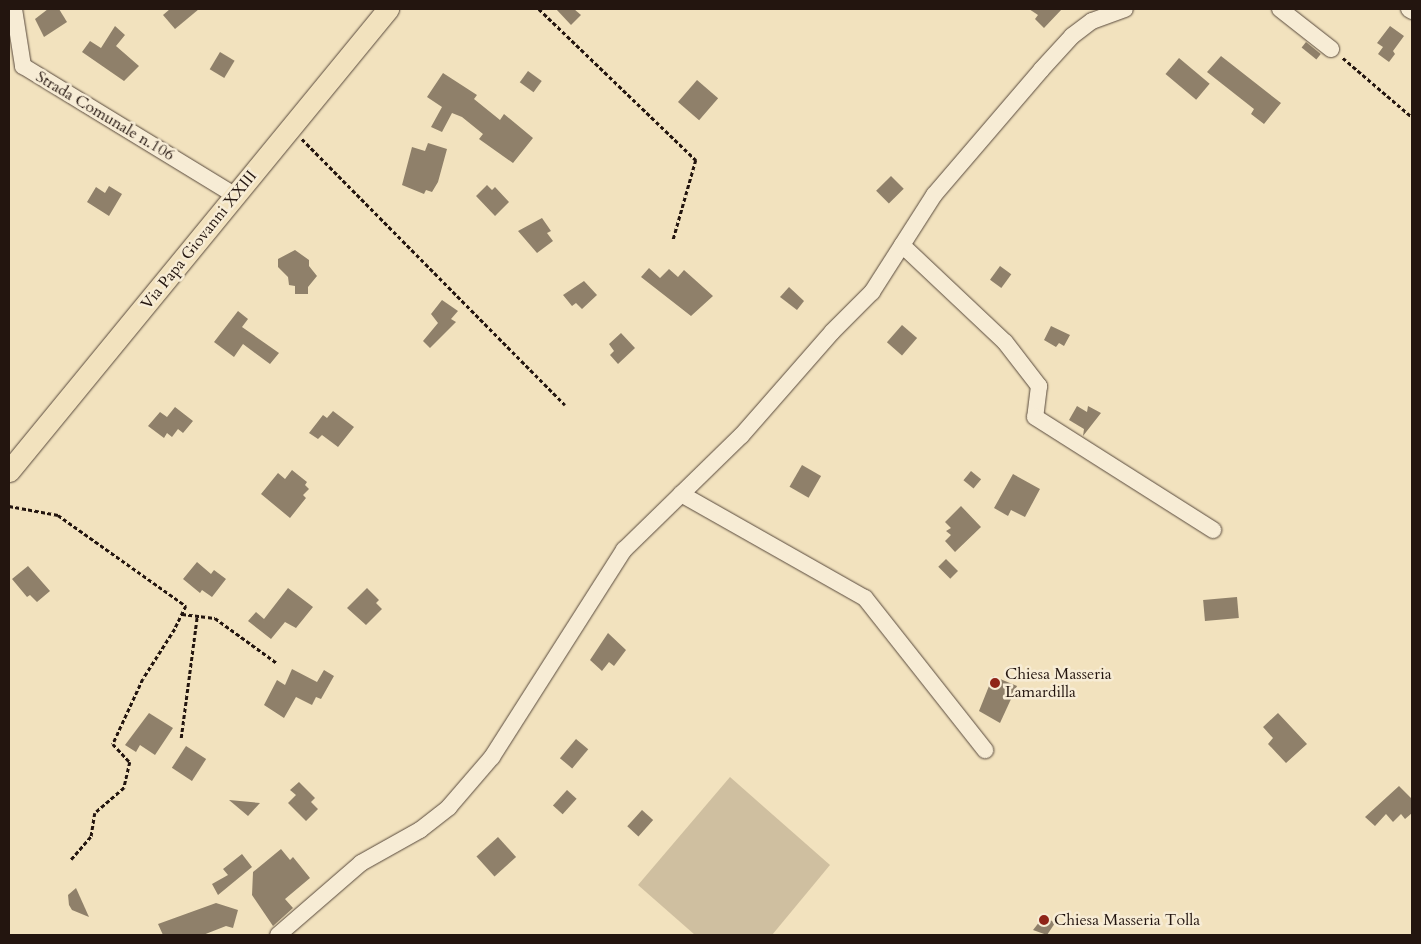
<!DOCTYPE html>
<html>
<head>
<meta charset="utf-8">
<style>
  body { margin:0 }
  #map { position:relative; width:1421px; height:944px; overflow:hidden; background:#f2e2be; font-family:Cardo,serif }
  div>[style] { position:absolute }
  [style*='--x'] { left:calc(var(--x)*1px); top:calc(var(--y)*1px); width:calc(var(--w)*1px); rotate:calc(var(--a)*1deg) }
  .green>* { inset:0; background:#cfbfa0 }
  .building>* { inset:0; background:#8f806a; transform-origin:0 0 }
  .path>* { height:2.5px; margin-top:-1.25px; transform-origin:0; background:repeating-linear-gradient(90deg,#23150f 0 4px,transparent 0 6.5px) }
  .roads { filter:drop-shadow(0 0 1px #57483b) drop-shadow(0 0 1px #57483b) }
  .minor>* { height:16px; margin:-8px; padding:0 8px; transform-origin:8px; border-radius:8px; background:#f7ecd5 }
  .major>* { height:21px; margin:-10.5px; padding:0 10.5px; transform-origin:10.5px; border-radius:10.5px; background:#f2e2be }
  .dots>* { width:14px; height:14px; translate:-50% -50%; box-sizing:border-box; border:2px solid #f7ecd5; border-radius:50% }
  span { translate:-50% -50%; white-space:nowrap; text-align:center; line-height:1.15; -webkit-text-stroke:5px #f7ecd5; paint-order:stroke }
  .street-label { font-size:16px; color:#23150f }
  .poi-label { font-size:16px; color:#23150f }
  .left { translate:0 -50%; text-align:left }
  .frame { position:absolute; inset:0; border:10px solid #23150f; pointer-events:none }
</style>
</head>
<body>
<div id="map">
  <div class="green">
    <div style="clip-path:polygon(730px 777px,830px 865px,772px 935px,695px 935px,638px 885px)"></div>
  </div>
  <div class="building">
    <div style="clip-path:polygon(48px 9px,59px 9px,67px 22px,44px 37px,35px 19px)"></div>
    <div style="clip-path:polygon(170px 9px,199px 9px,175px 29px,163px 15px)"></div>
    <div style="clip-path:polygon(556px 9px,574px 9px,581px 15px,571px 25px)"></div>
    <div style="clip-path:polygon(1029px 9px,1062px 9px,1044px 28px,1035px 19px,1038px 15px)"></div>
    <div style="clip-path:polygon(115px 26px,125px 35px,116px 46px,139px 66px,124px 81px,82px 52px,90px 41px,101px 48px)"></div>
    <div style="clip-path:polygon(1390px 26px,1404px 36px,1393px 51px,1395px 54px,1389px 62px,1378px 54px,1383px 47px,1377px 43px)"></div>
    <div style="left:1306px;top:42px;width:19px;height:7px;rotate:39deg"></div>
    <div style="left:220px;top:52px;width:17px;height:20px;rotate:31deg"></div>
    <div style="clip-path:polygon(1221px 56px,1281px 103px,1264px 124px,1251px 114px,1254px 109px,1207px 72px)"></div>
    <div style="left:1179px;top:58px;width:40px;height:21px;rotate:40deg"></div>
    <div style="left:528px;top:71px;width:17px;height:14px;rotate:36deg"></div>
    <div style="clip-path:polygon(443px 73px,477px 95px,474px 99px,500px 120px,504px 114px,533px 138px,513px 163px,479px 139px,483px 134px,462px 117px,452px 113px,442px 132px,431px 127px,442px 107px,427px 97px)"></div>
    <div style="left:697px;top:80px;width:28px;height:29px;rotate:41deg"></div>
    <div style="clip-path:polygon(428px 143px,447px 149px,438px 182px,432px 192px,426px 190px,424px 194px,402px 185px,412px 147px,425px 151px)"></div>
    <div style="left:891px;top:176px;width:18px;height:21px;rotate:45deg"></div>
    <div style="clip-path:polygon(487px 185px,492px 190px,495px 187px,509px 202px,495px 216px,476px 196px)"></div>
    <div style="clip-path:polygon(109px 186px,122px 194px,109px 216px,87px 202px,96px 187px,105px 193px)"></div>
    <div style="clip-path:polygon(542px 218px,551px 231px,547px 233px,553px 241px,537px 253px,518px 231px)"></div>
    <div style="clip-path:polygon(295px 250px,309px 260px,309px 266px,317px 276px,308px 287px,308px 294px,295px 294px,295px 286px,289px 285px,288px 277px,278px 267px,278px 259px)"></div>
    <div style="left:1000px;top:266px;width:14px;height:17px;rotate:36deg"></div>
    <div style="clip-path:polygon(649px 268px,660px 278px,669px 269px,678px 277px,684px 270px,713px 296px,691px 316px,641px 277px)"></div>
    <div style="clip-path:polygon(584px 281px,597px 295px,582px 309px,576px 303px,572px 306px,563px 295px)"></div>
    <div style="clip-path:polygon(789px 287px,804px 301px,797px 310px,780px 297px)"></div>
    <div style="clip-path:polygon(442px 300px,458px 311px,451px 319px,456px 322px,430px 348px,423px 341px,438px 323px,431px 314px)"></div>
    <div style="clip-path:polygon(238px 311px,248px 319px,242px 327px,279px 353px,270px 364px,243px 344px,234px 357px,214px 342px)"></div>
    <div style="left:902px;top:325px;width:20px;height:23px;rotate:41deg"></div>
    <div style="clip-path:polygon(1051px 326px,1070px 335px,1064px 346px,1059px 343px,1056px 347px,1044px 340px)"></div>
    <div style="clip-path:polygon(621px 333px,635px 348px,618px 364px,610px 355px,614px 351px,609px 344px)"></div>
    <div style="clip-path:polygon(1077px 406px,1087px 412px,1088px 406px,1101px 413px,1083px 436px,1084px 429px,1069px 420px)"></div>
    <div style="clip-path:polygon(175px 407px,193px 421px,183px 433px,178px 429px,172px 437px,167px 433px,164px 438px,148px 426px,160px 412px,167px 417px)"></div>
    <div style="clip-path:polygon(333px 411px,354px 427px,338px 447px,322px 435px,318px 439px,309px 433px,323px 415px,327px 418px)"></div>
    <div style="left:802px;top:465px;width:22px;height:25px;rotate:30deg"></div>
    <div style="clip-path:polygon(292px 470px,307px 482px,305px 485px,309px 489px,303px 495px,306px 498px,290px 518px,261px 494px,278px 473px,285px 479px)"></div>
    <div style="left:971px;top:471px;width:13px;height:12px;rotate:39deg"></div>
    <div style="clip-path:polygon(1013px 474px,1040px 489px,1025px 517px,1011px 510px,1008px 516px,994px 508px)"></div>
    <div style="clip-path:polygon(961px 506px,981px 527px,955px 552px,945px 541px,951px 535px,946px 531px,951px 528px,945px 522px)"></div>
    <div style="left:946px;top:559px;width:17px;height:11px;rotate:45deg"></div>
    <div style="clip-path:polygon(197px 562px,211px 574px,214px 570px,226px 579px,212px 597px,202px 590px,200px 593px,183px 579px)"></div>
    <div style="clip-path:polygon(28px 566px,50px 591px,37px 602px,30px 595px,27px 597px,12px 579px)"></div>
    <div style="clip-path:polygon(288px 588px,313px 607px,296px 628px,285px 622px,271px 639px,248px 621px,256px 612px,264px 619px)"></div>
    <div style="clip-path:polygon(367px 588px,379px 600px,376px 603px,382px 609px,366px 625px,347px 608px)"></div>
    <div style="left:1237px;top:597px;width:21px;height:34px;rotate:85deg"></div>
    <div style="clip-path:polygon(608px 633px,626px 650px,614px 666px,609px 662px,602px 671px,590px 660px)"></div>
    <div style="clip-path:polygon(292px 669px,317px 682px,324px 670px,334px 676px,321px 699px,316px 697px,312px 705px,296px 697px,284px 718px,264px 705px,277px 680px,285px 685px)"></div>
    <div style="clip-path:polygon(993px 676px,1017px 686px,1000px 723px,979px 711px)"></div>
    <div style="clip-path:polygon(149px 713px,173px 728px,155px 755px,140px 745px,136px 752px,125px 745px)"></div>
    <div style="clip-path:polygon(1278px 713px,1307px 744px,1286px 763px,1268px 744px,1273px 738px,1263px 727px)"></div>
    <div style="left:576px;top:739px;width:16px;height:25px;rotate:40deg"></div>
    <div style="left:186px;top:746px;width:24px;height:26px;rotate:33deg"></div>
    <div style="clip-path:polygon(299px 782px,315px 798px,311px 802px,318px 809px,306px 821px,288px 803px,296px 795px,290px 790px)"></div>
    <div style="clip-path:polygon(1399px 786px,1412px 799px,1412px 813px,1405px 819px,1401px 814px,1393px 822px,1386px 814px,1375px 826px,1365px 817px)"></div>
    <div style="left:567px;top:790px;width:13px;height:21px;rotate:42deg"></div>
    <div style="clip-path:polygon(229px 800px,260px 803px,248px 816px)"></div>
    <div style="left:642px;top:810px;width:15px;height:22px;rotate:42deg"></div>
    <div style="left:498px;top:837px;width:27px;height:29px;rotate:48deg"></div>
    <div style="clip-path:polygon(281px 849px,290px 860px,293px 857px,310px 878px,285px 899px,293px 908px,273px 926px,252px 895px,253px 872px)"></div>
    <div style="clip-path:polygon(242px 854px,252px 867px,218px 895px,212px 884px,228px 875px,223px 869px)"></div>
    <div style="clip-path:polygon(76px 888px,89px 917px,72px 910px,69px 905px,68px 895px)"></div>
    <div style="clip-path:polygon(216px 903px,238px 910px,233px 928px,226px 926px,203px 935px,163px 935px,158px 924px)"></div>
    <div style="clip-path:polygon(1044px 916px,1055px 923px,1047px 935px,1033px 930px)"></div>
  </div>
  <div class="path">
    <div style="--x:539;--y:9;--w:218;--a:43.9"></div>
    <div style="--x:696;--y:160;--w:84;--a:105.9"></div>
    <div style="--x:1343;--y:58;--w:91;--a:40.5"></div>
    <div style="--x:302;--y:139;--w:374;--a:45.3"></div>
    <div style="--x:9;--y:506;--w:50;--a:10.4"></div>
    <div style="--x:58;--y:515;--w:157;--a:35.4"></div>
    <div style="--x:186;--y:606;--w:25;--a:116"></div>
    <div style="--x:175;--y:629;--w:59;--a:122.6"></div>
    <div style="--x:143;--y:679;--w:72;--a:114.8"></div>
    <div style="--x:113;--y:744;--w:25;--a:47"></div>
    <div style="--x:130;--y:762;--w:27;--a:103"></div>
    <div style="--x:124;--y:788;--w:38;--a:139"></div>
    <div style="--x:95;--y:813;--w:24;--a:99"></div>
    <div style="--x:91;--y:837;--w:30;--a:131"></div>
    <div style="--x:182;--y:614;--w:33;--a:7"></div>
    <div style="--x:215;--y:618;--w:77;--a:36"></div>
    <div style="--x:181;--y:738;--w:123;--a:-82.5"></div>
  </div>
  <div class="roads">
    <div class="minor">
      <div style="--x:14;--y:9;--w:58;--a:81"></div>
      <div style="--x:23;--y:66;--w:250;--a:31.4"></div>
      <div style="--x:1280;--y:9;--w:65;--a:38.1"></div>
      <div style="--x:1409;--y:9;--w:4;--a:34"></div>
      <div style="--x:902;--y:245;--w:141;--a:43.3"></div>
      <div style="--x:1005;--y:342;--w:56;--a:52.3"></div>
      <div style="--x:1039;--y:386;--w:31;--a:97"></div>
      <div style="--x:1035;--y:417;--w:211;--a:32.4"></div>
      <div style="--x:681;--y:494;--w:211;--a:29.5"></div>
      <div style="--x:865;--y:598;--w:194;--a:51.7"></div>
      <div style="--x:278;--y:935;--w:110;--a:-40.9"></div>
      <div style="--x:361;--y:863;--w:68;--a:-29.2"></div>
      <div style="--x:420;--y:830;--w:37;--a:-38"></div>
      <div style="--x:449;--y:807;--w:66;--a:-49.3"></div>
      <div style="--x:492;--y:757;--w:246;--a:-57.5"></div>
      <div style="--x:624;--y:550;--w:163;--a:-44.3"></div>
      <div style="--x:741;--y:436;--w:138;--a:-48.8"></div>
      <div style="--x:832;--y:332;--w:57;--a:-45"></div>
      <div style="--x:872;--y:292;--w:115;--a:-57.4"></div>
      <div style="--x:934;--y:195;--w:165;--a:-49.4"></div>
      <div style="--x:1041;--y:70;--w:46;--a:-47.6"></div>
      <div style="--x:1072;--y:36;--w:25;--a:-37"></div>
      <div style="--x:1092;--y:21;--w:35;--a:-20"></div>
    </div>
    <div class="major">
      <div style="--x:9;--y:471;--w:598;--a:-50.64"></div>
    </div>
  </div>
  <div class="dots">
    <div style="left:995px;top:683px;background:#8f2418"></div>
    <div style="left:1044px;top:920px;background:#8f2418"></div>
  </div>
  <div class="street-label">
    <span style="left:105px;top:116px;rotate:31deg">Strada Comunale n.106</span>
    <span style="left:199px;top:240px;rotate:-51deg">Via Papa Giovanni XXIII</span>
  </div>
  <div class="poi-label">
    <span class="left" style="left:1005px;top:683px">Chiesa Masseria<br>Lamardilla</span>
    <span class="left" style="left:1054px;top:920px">Chiesa Masseria Tolla</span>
  </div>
  <div class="frame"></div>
</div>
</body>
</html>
